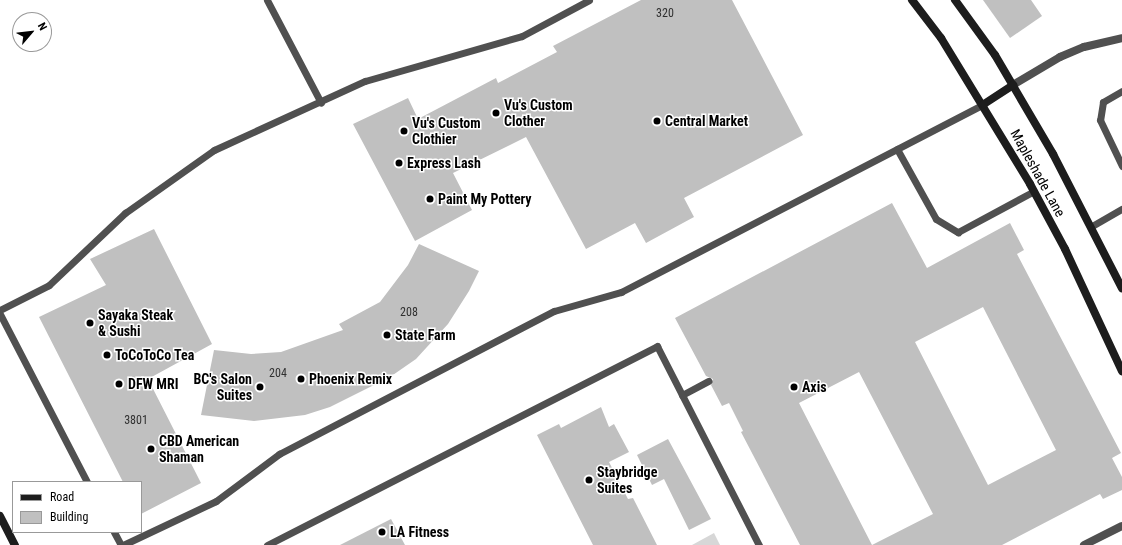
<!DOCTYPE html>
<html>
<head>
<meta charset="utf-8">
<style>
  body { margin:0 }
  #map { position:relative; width:1122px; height:545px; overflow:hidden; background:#fff; font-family:"Roboto Condensed",sans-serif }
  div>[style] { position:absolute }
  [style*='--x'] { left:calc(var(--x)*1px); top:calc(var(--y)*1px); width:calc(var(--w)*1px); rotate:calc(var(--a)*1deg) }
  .green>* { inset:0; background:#d7d7d7 }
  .building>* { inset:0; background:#c0c0c0 }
  .lane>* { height:7px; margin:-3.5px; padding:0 3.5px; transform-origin:3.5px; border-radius:3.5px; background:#505050 }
  .street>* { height:8px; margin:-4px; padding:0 4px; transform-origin:4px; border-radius:4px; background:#505050 }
  .secondary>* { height:8px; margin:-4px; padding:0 4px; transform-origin:4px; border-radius:4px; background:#1d1d1d }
  .dots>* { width:11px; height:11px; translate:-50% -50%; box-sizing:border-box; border:2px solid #fff; border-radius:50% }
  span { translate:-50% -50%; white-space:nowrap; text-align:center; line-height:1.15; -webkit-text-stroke:3px #fff; paint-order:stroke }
  .number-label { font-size:12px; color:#303030 }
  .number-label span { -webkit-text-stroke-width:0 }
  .poi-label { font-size:14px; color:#000; font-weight:700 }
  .left { translate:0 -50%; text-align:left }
  .right { translate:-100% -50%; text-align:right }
  .street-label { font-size:14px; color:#000 }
  .legend { position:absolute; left:12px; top:481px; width:130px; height:52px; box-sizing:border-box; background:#fff; border:1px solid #999; margin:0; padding:5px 7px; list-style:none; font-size:12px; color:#000 }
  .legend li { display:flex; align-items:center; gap:8px; height:20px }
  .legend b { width:20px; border:1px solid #999 }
  .north { position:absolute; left:12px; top:12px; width:40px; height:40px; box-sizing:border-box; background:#fff; border:1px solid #999; border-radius:50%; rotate:62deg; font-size:11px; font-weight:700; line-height:16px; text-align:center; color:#000 }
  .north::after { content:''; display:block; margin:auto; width:14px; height:18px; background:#000; clip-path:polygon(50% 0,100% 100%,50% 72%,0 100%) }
</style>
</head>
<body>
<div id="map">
  <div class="green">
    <div style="clip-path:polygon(714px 533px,720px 545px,692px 545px)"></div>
  </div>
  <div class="building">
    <div style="clip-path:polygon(641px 0,732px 0,803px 135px,684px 198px,694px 217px,646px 243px,635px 223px,586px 249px,526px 137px,453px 173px,472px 210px,415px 241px,353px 124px,408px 98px,418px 119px,496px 78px,498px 83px,557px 52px,553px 46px)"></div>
    <div style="clip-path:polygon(983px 0,1031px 0,1042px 16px,1010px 38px)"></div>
    <div style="clip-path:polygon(evenodd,892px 203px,927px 268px,1010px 223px,1024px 250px,1017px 254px,1121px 453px,1112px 458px,1122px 477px,1122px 490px,1103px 499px,1100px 494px,1002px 545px,800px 545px,741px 432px,743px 431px,729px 403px,722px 406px,711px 385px,713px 379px,706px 376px,675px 318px,892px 203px,983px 307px,1056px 450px,988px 485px,915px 342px,983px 307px,892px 203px,859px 372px,933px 514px,872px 545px,799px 403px,859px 372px)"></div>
    <div style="clip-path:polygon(154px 229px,212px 344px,148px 379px,201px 483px,141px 514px,141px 482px,123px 482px,39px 317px,106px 285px,90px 259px)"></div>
    <div style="clip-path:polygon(419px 244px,479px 271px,469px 291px,448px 324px,416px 359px,390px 377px,330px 407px,305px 415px,254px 421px,201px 415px,214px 350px,251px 354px,281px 352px,343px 330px,339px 324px,380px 302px,408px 265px)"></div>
    <div style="clip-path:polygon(601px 407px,609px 427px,614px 424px,629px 452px,609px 462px,628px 499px,633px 498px,657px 545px,593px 545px,537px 435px,559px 424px,561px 428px)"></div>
    <div style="clip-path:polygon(668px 439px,711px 519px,689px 530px,664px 479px,652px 485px,637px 455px)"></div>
    <div style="clip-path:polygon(391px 519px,405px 545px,340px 545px)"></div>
  </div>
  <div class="lane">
    <div style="--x:267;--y:0;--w:116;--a:62.3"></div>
    <div style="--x:1122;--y:91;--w:22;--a:150"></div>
    <div style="--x:1103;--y:102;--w:18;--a:99"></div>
    <div style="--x:1100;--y:120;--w:51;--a:64.4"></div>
    <div style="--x:897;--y:149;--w:80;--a:60.9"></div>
    <div style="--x:936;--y:219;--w:26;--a:31"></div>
    <div style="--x:958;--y:232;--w:86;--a:-28.3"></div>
    <div style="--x:1092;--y:226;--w:34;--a:-30"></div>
    <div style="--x:0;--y:310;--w:55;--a:-27"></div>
    <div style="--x:49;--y:285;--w:105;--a:-43.5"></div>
    <div style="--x:125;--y:213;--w:109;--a:-35.3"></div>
    <div style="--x:214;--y:150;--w:166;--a:-24.6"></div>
    <div style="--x:365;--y:81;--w:163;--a:-16"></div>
    <div style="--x:522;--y:36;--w:76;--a:-28.2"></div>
    <div style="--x:0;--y:314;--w:189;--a:62.6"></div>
    <div style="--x:682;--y:395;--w:30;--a:-28"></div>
    <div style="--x:114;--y:532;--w:15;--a:62"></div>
    <div style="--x:123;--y:545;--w:103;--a:-25.3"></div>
    <div style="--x:216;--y:501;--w:79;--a:-36.7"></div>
    <div style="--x:279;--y:454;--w:310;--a:-27.5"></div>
    <div style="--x:554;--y:311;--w:70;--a:-15.8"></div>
    <div style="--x:621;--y:292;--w:409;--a:-27.4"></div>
    <div style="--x:267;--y:545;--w:438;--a:-27"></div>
    <div style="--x:657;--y:346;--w:224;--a:62.9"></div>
  </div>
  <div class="street">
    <div style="--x:1013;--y:85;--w:55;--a:-30.8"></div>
    <div style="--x:1060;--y:57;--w:26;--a:-23"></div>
    <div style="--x:1084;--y:47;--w:39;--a:-13"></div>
    <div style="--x:1084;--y:545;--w:42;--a:-26.6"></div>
  </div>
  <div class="secondary">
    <div style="--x:912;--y:0;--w:48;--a:52.7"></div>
    <div style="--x:941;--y:38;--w:171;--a:58.6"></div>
    <div style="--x:1030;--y:184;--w:74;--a:61.7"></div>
    <div style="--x:1065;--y:249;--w:135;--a:65"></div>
    <div style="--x:955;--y:0;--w:68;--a:54"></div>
    <div style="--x:995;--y:55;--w:115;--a:59.6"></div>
    <div style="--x:1053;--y:154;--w:151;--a:62.8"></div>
    <div style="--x:984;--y:104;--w:35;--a:-33"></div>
    <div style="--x:0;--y:516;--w:33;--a:63"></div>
  </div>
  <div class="dots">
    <div style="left:496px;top:113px;background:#000"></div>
    <div style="left:657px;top:121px;background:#000"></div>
    <div style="left:404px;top:131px;background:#000"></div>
    <div style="left:399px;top:163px;background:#000"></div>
    <div style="left:430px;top:199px;background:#000"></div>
    <div style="left:90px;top:323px;background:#000"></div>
    <div style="left:387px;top:335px;background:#000"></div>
    <div style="left:107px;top:355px;background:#000"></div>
    <div style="left:301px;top:379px;background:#000"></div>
    <div style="left:119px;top:384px;background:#000"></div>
    <div style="left:260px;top:387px;background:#000"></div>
    <div style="left:794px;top:387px;background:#000"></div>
    <div style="left:151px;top:449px;background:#000"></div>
    <div style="left:589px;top:480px;background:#000"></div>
    <div style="left:382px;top:532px;background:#000"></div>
  </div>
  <div class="number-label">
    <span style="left:665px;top:14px">320</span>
    <span style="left:409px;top:313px">208</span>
    <span style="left:278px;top:374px">204</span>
    <span style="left:136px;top:421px">3801</span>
  </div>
  <div class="poi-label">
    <span class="left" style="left:504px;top:113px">Vu's Custom<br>Clother</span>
    <span class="left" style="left:665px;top:121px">Central Market</span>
    <span class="left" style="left:412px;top:131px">Vu's Custom<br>Clothier</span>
    <span class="left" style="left:407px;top:163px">Express Lash</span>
    <span class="left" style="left:438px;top:199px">Paint My Pottery</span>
    <span class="left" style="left:98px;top:323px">Sayaka Steak<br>&amp; Sushi</span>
    <span class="left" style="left:395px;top:335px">State Farm</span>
    <span class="left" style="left:115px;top:355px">ToCoToCo Tea</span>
    <span class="right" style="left:252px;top:387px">BC's Salon<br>Suites</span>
    <span class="left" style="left:309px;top:379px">Phoenix Remix</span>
    <span class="left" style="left:128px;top:384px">DFW MRI</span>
    <span class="left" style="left:802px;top:387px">Axis</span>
    <span class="left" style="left:159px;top:449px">CBD American<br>Shaman</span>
    <span class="left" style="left:597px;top:480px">Staybridge<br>Suites</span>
    <span class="left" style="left:390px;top:532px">LA Fitness</span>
  </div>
  <div class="street-label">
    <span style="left:1038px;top:173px;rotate:61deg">Mapleshade Lane</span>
  </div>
  <ul class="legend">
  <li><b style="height:5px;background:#1d1d1d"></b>Road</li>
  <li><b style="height:11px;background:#c0c0c0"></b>Building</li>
  </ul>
  <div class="north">N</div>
</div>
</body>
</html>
